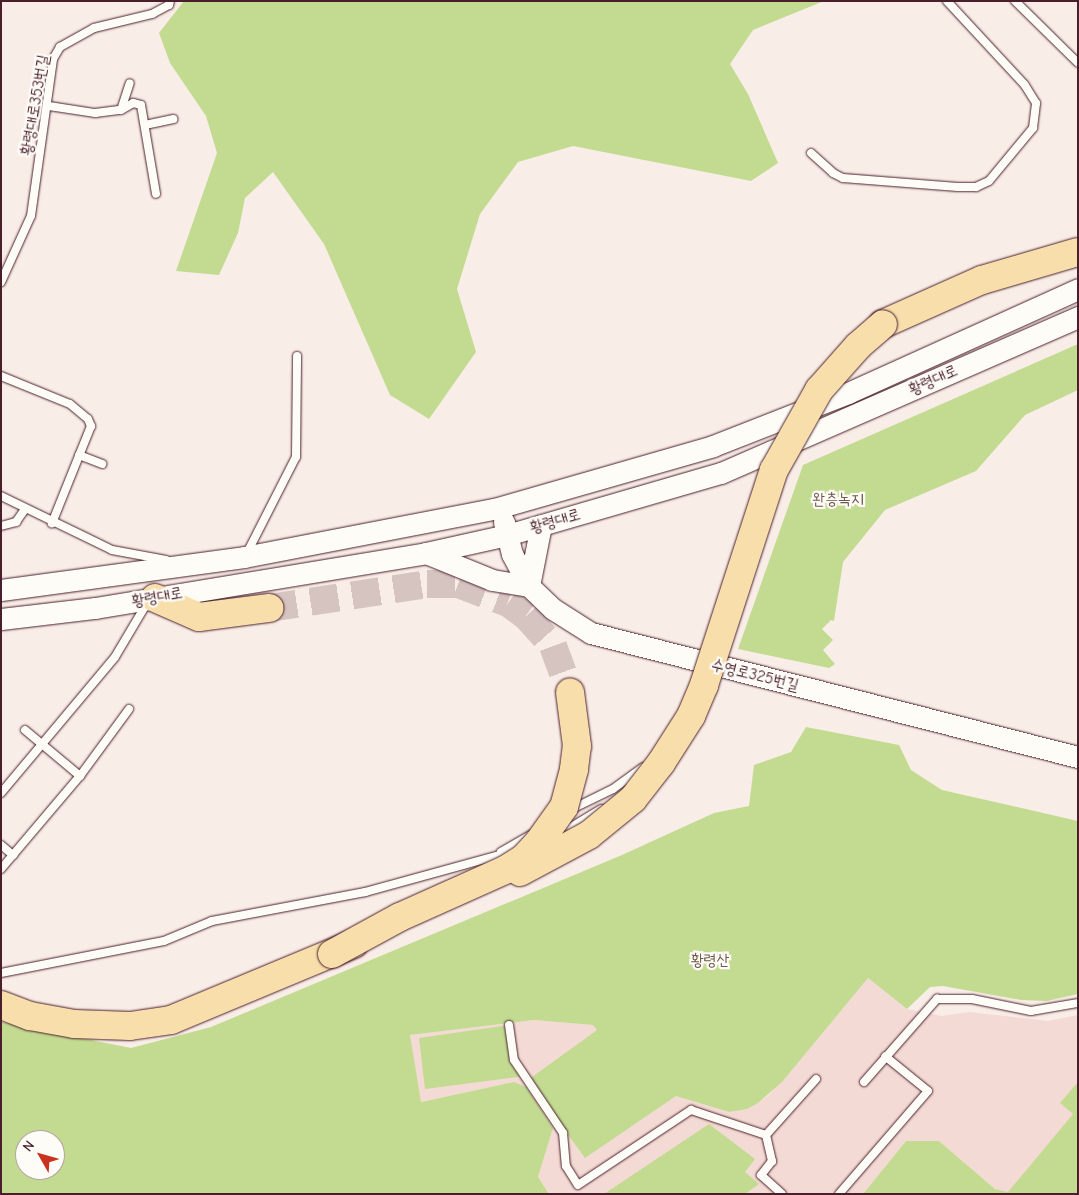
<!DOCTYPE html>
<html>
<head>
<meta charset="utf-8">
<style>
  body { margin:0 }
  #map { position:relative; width:1079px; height:1195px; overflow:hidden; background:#f9ede7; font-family:"Comic Neue","Poor Story",sans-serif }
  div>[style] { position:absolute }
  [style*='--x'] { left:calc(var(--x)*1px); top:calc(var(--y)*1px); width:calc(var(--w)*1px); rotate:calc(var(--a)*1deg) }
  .built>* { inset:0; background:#f4dad4 }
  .green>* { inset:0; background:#c3db91 }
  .highway-tunnel>* { height:28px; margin-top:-14px; transform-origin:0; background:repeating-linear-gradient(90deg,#d6c4c1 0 28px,transparent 0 42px) }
  .roads { filter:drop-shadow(0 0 1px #4a1f2b) drop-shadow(0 0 1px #4a1f2b) }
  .lane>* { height:8px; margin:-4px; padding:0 4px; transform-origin:4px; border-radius:4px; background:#fdfcf7 }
  .secondary>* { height:21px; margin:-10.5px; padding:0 10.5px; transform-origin:10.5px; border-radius:10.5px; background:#fdfcf7 }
  .highway>* { height:28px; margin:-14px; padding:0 14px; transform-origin:14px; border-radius:14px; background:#f8deab }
  .bridges { filter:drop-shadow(0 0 1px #4a1f2b) drop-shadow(0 0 1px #4a1f2b) }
  .highway-bridge>* { height:28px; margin:-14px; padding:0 14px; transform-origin:14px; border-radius:14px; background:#f8deab }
  span { translate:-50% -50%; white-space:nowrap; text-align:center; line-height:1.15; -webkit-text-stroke:4.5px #fdfcf7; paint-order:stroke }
  .street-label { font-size:16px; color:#4a1f2b }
  .park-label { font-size:16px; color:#6e574a }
  .frame { position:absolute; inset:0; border:2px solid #4a1f2b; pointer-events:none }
  .north { position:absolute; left:15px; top:1130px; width:50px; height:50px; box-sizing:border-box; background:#fdfcf7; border:1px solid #b5a4a5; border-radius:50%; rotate:308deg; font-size:14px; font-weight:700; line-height:20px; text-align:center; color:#4a1f2b }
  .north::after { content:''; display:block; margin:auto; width:18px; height:22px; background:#c8321e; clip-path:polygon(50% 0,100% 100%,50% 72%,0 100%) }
</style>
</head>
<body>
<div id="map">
  <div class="built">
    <div style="clip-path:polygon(868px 978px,907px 1009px,942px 1016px,969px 1012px,1048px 1021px,1078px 1015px,1078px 1194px,1017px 1194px,995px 1189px,939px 1141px,906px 1141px,863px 1194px,549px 1194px,538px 1177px,553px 1128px,514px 1082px,420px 1102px,410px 1035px,534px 1020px,593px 1025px,676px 1096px,729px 1112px,758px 1103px,771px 1093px)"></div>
  </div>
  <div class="green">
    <div style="clip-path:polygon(184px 1px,824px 1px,753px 30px,730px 64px,748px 94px,778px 163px,751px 181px,573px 146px,518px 162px,480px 214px,457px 289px,476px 352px,429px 419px,390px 395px,324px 244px,273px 172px,245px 198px,238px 233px,219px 275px,176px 271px,217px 153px,206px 116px,170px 63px,159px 33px)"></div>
    <div style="clip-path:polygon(1078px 344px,1078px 390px,1025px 415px,976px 471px,885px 510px,843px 562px,834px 621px,831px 620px,822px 629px,833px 640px,823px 650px,835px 664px,829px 668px,738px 649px,803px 465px)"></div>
    <div style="clip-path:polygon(evenodd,806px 727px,899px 745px,911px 770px,942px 790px,1078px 821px,1078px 994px,1047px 1001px,1021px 1000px,943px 986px,930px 987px,907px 1009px,868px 978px,782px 1082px,758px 1103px,747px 1109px,729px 1112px,676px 1096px,585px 1158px,528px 1080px,597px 1030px,593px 1025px,534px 1020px,410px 1035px,421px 1102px,514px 1082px,526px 1087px,553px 1128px,538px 1177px,549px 1194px,1px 1194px,1px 1022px,131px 1048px,211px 1027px,622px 855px,714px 813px,749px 806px,754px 765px,791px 752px,806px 727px,25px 1140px,55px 1140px,55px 1170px,25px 1170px,25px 1140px)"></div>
    <div style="clip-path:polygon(509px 1025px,514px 1060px,525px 1076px,425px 1089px,419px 1038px)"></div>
    <div style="clip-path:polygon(1078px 1082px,1078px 1194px,863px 1194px,906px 1141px,939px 1141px,995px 1189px,1008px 1192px,1073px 1114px,1060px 1103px)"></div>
    <div style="clip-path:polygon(709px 1124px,755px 1159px,745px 1172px,759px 1184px,745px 1194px,604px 1194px)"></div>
  </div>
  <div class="highway-tunnel">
    <div style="--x:269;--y:608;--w:160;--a:-8.6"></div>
    <div style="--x:427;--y:584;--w:31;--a:0"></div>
    <div style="--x:458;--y:584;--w:53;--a:20.8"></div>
    <div style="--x:508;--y:603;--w:22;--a:36"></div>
    <div style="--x:526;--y:616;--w:40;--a:48"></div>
    <div style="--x:553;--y:646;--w:49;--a:69.7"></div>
  </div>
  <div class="roads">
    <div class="lane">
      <div style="--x:1015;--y:1;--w:88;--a:44.5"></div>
      <div style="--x:49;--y:106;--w:47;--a:8.7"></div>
      <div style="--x:95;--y:113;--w:26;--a:-7"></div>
      <div style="--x:121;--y:110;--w:14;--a:-30"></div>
      <div style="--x:133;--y:103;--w:8;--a:14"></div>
      <div style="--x:141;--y:105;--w:90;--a:80.4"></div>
      <div style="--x:121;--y:110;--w:28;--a:-72"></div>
      <div style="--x:145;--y:125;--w:29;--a:-12"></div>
      <div style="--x:811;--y:153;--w:30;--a:42"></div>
      <div style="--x:833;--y:173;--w:11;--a:27"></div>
      <div style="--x:843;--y:178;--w:115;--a:4.5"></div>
      <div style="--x:958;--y:187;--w:18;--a:0"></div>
      <div style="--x:976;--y:187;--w:14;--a:-25"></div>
      <div style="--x:989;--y:181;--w:69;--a:-50.3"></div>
      <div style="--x:1033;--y:128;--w:25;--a:-83"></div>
      <div style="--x:1036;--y:103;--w:22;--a:-122"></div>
      <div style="--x:1024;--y:84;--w:113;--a:-132.9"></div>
      <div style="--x:1;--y:282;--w:72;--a:-65.6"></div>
      <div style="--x:31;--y:216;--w:159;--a:-82"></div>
      <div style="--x:53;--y:59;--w:14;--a:-60"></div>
      <div style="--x:60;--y:47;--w:39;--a:-29"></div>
      <div style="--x:94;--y:28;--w:60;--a:-13.6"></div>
      <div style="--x:152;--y:14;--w:19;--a:-28"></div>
      <div style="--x:169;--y:5;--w:4;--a:-76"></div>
      <div style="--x:1;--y:376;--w:74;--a:22.1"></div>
      <div style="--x:70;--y:404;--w:23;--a:40"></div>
      <div style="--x:88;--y:419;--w:8;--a:67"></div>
      <div style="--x:91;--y:426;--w:105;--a:111.9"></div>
      <div style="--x:79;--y:455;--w:25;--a:21"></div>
      <div style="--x:1;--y:496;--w:123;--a:25.9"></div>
      <div style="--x:112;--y:550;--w:55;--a:10.5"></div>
      <div style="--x:1;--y:526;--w:16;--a:-15"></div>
      <div style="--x:16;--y:522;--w:16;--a:-55"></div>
      <div style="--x:247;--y:553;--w:108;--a:-63"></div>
      <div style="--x:296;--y:457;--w:101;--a:-89.4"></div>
      <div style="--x:25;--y:730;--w:72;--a:39.9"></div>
      <div style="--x:1;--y:793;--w:177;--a:-50"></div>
      <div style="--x:115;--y:657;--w:63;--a:-59.3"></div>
      <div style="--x:570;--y:810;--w:48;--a:-26"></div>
      <div style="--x:613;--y:789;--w:37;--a:-36"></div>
      <div style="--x:555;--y:837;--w:54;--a:-31.3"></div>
      <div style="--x:1;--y:845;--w:16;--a:40"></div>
      <div style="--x:501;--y:852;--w:34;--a:-30"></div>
      <div style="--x:1;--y:869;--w:122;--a:-49.7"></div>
      <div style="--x:80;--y:776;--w:83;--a:-53.8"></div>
      <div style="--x:1;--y:973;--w:166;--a:-11.1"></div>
      <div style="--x:164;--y:941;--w:52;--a:-22.6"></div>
      <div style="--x:212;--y:921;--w:156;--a:-10.7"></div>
      <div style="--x:365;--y:892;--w:155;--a:-15.4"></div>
      <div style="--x:509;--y:1025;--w:35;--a:82"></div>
      <div style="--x:514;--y:1060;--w:88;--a:56.1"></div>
      <div style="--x:563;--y:1133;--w:33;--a:85"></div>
      <div style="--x:566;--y:1166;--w:22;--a:58"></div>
      <div style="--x:578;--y:1185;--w:136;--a:-33.6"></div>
      <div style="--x:691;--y:1110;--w:79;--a:18.4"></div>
      <div style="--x:766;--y:1135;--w:75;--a:-48.2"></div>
      <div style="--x:864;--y:1082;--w:111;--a:-48.7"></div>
      <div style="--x:937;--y:999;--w:35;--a:0"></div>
      <div style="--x:972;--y:999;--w:60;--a:11.5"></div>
      <div style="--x:1031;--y:1011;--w:48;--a:-9.7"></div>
      <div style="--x:766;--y:1135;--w:27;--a:77"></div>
      <div style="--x:772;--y:1161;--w:18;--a:128"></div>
      <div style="--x:761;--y:1175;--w:28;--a:42"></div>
      <div style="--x:839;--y:1194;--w:136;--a:-49.2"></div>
      <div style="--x:928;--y:1091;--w:55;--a:-140.9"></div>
    </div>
    <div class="secondary">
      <div style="--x:504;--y:522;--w:33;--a:76"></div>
      <div style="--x:512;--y:554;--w:36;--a:62"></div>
      <div style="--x:529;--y:586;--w:33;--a:44"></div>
      <div style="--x:553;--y:609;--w:45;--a:32.3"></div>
      <div style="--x:591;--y:633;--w:503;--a:14.29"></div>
      <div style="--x:426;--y:553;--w:71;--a:22.2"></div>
      <div style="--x:492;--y:580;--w:37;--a:9"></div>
      <div style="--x:529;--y:586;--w:62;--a:-78.9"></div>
      <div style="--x:1;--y:590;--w:245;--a:-7.7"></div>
      <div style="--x:244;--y:557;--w:255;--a:-10.9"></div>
      <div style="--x:494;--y:509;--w:228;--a:-16"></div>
      <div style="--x:713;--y:446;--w:145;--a:-21.4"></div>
      <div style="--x:848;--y:393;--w:252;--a:-24.3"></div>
      <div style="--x:1;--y:619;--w:95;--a:-6.7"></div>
      <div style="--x:95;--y:608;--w:336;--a:-9.4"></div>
      <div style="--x:426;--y:553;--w:83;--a:-12.5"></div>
      <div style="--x:507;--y:535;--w:223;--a:-16.2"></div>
      <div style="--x:721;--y:473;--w:390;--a:-23.6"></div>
    </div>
    <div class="highway">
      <div style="--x:883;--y:324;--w:108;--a:-24"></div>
      <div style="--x:982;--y:280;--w:100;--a:-16.3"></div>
      <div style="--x:155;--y:598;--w:48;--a:23.4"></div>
      <div style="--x:199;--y:617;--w:71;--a:-7.3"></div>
      <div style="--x:1;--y:1005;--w:31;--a:21"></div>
      <div style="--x:30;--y:1016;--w:45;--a:10.3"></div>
      <div style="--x:74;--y:1024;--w:56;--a:2"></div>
      <div style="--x:130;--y:1026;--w:41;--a:-8.3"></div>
      <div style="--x:171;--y:1020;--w:198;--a:-22.6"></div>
    </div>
  </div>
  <div class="bridges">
    <div class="highway-bridge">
      <div style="--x:520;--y:872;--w:78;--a:-28.2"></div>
      <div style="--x:589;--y:835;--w:57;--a:-39.3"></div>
      <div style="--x:633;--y:799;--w:46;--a:-52.1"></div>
      <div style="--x:661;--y:763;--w:56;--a:-57.4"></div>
      <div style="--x:691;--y:716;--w:34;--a:-67"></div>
      <div style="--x:704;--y:685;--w:226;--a:-72"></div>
      <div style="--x:774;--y:470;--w:92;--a:-60.6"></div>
      <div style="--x:819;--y:390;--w:59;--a:-48.4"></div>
      <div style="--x:858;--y:346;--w:33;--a:-41"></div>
      <div style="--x:332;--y:954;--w:77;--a:-28.6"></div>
      <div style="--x:400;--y:917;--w:115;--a:-24.1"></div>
      <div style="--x:505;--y:870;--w:22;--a:-32"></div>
      <div style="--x:524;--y:858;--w:22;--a:-47"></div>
      <div style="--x:539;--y:842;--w:43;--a:-54.5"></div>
      <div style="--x:564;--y:807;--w:39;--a:-75"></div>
      <div style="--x:574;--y:769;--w:23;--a:-83"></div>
      <div style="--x:577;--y:746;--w:54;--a:-97.4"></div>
    </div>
  </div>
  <div class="street-label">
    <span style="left:35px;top:105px;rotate:-80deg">황령대로353번길</span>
    <span style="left:933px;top:380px;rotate:-24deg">황령대로</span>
    <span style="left:555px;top:521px;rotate:-16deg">황령대로</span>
    <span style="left:157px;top:597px;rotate:-10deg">황령대로</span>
    <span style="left:755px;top:675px;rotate:14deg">수영로325번길</span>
  </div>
  <div class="park-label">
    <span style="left:838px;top:499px">완층녹지</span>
    <span style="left:710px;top:960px">황령산</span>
  </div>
  <div class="frame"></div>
  <div class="north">N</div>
</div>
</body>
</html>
